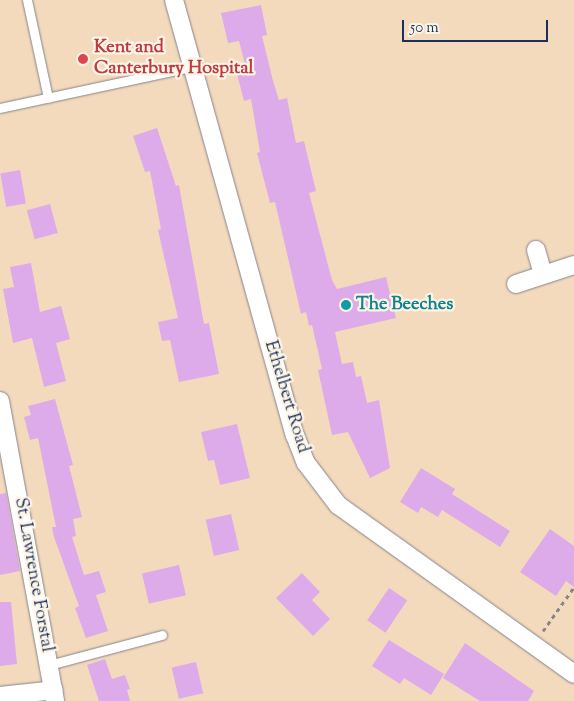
<!DOCTYPE html>
<html>
<head>
<meta charset="utf-8">
<style>
  body { margin:0 }
  #map { position:relative; width:574px; height:701px; overflow:hidden; background:#f4dabc; font-family:"Sorts Mill Goudy",serif }
  div>[style] { position:absolute }
  [style*='--x'] { left:calc(var(--x)*1px); top:calc(var(--y)*1px); width:calc(var(--w)*1px); rotate:calc(var(--a)*1deg) }
  .building>* { inset:0; background:#ddabea; transform-origin:0 0 }
  .path>* { height:3px; margin-top:-1.5px; transform-origin:0; background:repeating-linear-gradient(90deg,#88848d 0 4px,transparent 0 8px) }
  .roads { filter:drop-shadow(0 0 1px #88848d) drop-shadow(0 0 1px #88848d) }
  .service>* { height:9px; margin:-4.5px; padding:0 4.5px; transform-origin:4.5px; border-radius:4.5px; background:#fff }
  .minor>* { height:18px; margin:-9px; padding:0 9px; transform-origin:9px; border-radius:9px; background:#fff }
  .dots>* { width:14px; height:14px; translate:-50% -50%; box-sizing:border-box; border:2px solid #fcf5e5; border-radius:50% }
  span { translate:-50% -50%; white-space:nowrap; text-align:center; line-height:1.15; -webkit-text-stroke:4.5px #fcf5e5; paint-order:stroke }
  .health-label { font-size:18px; color:#be3a42; font-weight:700 }
  .left { translate:0 -50%; text-align:left }
  .culture-label { font-size:18px; color:#0d838f; font-weight:700 }
  .street-label { font-size:18px; color:#1b2f5e }
  .scale { position:absolute; left:402px; top:20px; width:146px; height:22px; box-sizing:border-box; border:2px solid #1b2f5e; border-top:0; padding-left:6px; font-size:15px; line-height:18px; white-space:nowrap; color:#1b2f5e; -webkit-text-stroke:4px #fcf5e5; paint-order:stroke }
</style>
</head>
<body>
<div id="map">
  <div class="building">
    <div style="clip-path:polygon(261px 5px,267px 35px,262px 36px,273px 81px,279px 100px,287px 98px,296px 143px,304px 141px,316px 191px,309px 193px,332px 280px,337px 289px,386px 277px,396px 318px,335px 332px,342px 364px,353px 362px,356px 377px,361px 376px,367px 403px,379px 400px,390px 468px,370px 478px,348px 432px,332px 435px,318px 370px,322px 369px,312px 325px,309px 326px,306px 312px,301px 314px,275px 202px,270px 203px,257px 153px,260px 152px,251px 99px,244px 101px,237px 74px,247px 72px,239px 41px,228px 43px,221px 13px)"></div>
    <div style="clip-path:polygon(157px 128px,176px 186px,179px 185px,204px 324px,209px 323px,219px 374px,179px 382px,170px 340px,162px 341px,158px 322px,178px 318px,158px 230px,161px 229px,150px 171px,145px 172px,133px 136px)"></div>
    <div style="left:20px;top:170px;width:34px;height:20px;rotate:80deg"></div>
    <div style="left:50px;top:204px;width:30px;height:24px;rotate:75deg"></div>
    <div style="clip-path:polygon(31px 263px,40px 312px,61px 306px,70px 339px,56px 343px,66px 381px,44px 387px,32px 338px,13px 343px,3px 289px,14px 287px,10px 267px)"></div>
    <div style="clip-path:polygon(55px 399px,73px 465px,69px 466px,82px 517px,73px 519px,76px 536px,72px 537px,84px 575px,99px 571px,106px 592px,96px 595px,108px 631px,86px 638px,75px 608px,79px 606px,54px 537px,52px 527px,56px 527px,38px 438px,30px 440px,24px 417px,31px 415px,28px 406px)"></div>
    <div style="clip-path:polygon(237px 424px,250px 478px,220px 485px,214px 460px,208px 461px,201px 432px)"></div>
    <div style="clip-path:polygon(421px 468px,455px 489px,452px 494px,510px 531px,500px 547px,442px 510px,438px 517px,421px 507px,418px 513px,400px 502px)"></div>
    <div style="clip-path:polygon(6px 493px,20px 571px,0 575px,0 494px)"></div>
    <div style="left:231px;top:514px;width:37px;height:26px;rotate:77deg"></div>
    <div style="clip-path:polygon(550px 529px,574px 546px,574px 587px,566px 581px,556px 596px,520px 572px)"></div>
    <div style="left:179px;top:565px;width:31px;height:38px;rotate:77deg"></div>
    <div style="clip-path:polygon(302px 573px,320px 592px,312px 600px,330px 619px,313px 636px,276px 598px)"></div>
    <div style="left:389px;top:588px;width:22px;height:39px;rotate:34deg"></div>
    <div style="clip-path:polygon(0 602px,11px 602px,17px 664px,0 666px)"></div>
    <div style="clip-path:polygon(389px 640px,444px 674px,431px 695px,404px 678px,400px 684px,372px 666px)"></div>
    <div style="clip-path:polygon(465px 643px,534px 691px,528px 701px,480px 701px,443px 678px)"></div>
    <div style="clip-path:polygon(105px 659px,112px 679px,125px 675px,130px 689px,127px 690px,130px 701px,99px 701px,87px 665px)"></div>
    <div style="left:196px;top:662px;width:32px;height:25px;rotate:77deg"></div>
  </div>
  <div class="path">
    <div style="--x:543;--y:631;--w:54;--a:-54.8"></div>
  </div>
  <div class="roads">
    <div class="service">
      <div style="--x:27;--y:0;--w:100;--a:77.9"></div>
      <div style="--x:0;--y:108;--w:196;--a:-12.1"></div>
      <div style="--x:49;--y:665;--w:117;--a:-14.9"></div>
    </div>
    <div class="minor">
      <div style="--x:174;--y:0;--w:452;--a:74.5"></div>
      <div style="--x:295;--y:435;--w:30;--a:69"></div>
      <div style="--x:306;--y:463;--w:53;--a:52.7"></div>
      <div style="--x:338;--y:505;--w:290;--a:35.6"></div>
      <div style="--x:536;--y:250;--w:25;--a:74"></div>
      <div style="--x:516;--y:284;--w:61;--a:-18.1"></div>
      <div style="--x:0;--y:401;--w:305;--a:79.6"></div>
      <div style="--x:0;--y:696;--w:54;--a:-6.3"></div>
    </div>
  </div>
  <div class="dots">
    <div style="left:83px;top:59px;background:#e0444e"></div>
    <div style="left:346px;top:305px;background:#0f9aa8"></div>
  </div>
  <div class="health-label">
    <span class="left" style="left:94px;top:59px">Kent and<br>Canterbury Hospital</span>
  </div>
  <div class="culture-label">
    <span class="left" style="left:356px;top:305px">The Beeches</span>
  </div>
  <div class="street-label">
    <span style="left:286px;top:397px;rotate:73deg">Ethelbert Road</span>
    <span style="left:33px;top:575px;rotate:80deg">St. Lawrence Forstal</span>
  </div>
  <div class="scale">50 m</div>
</div>
</body>
</html>
